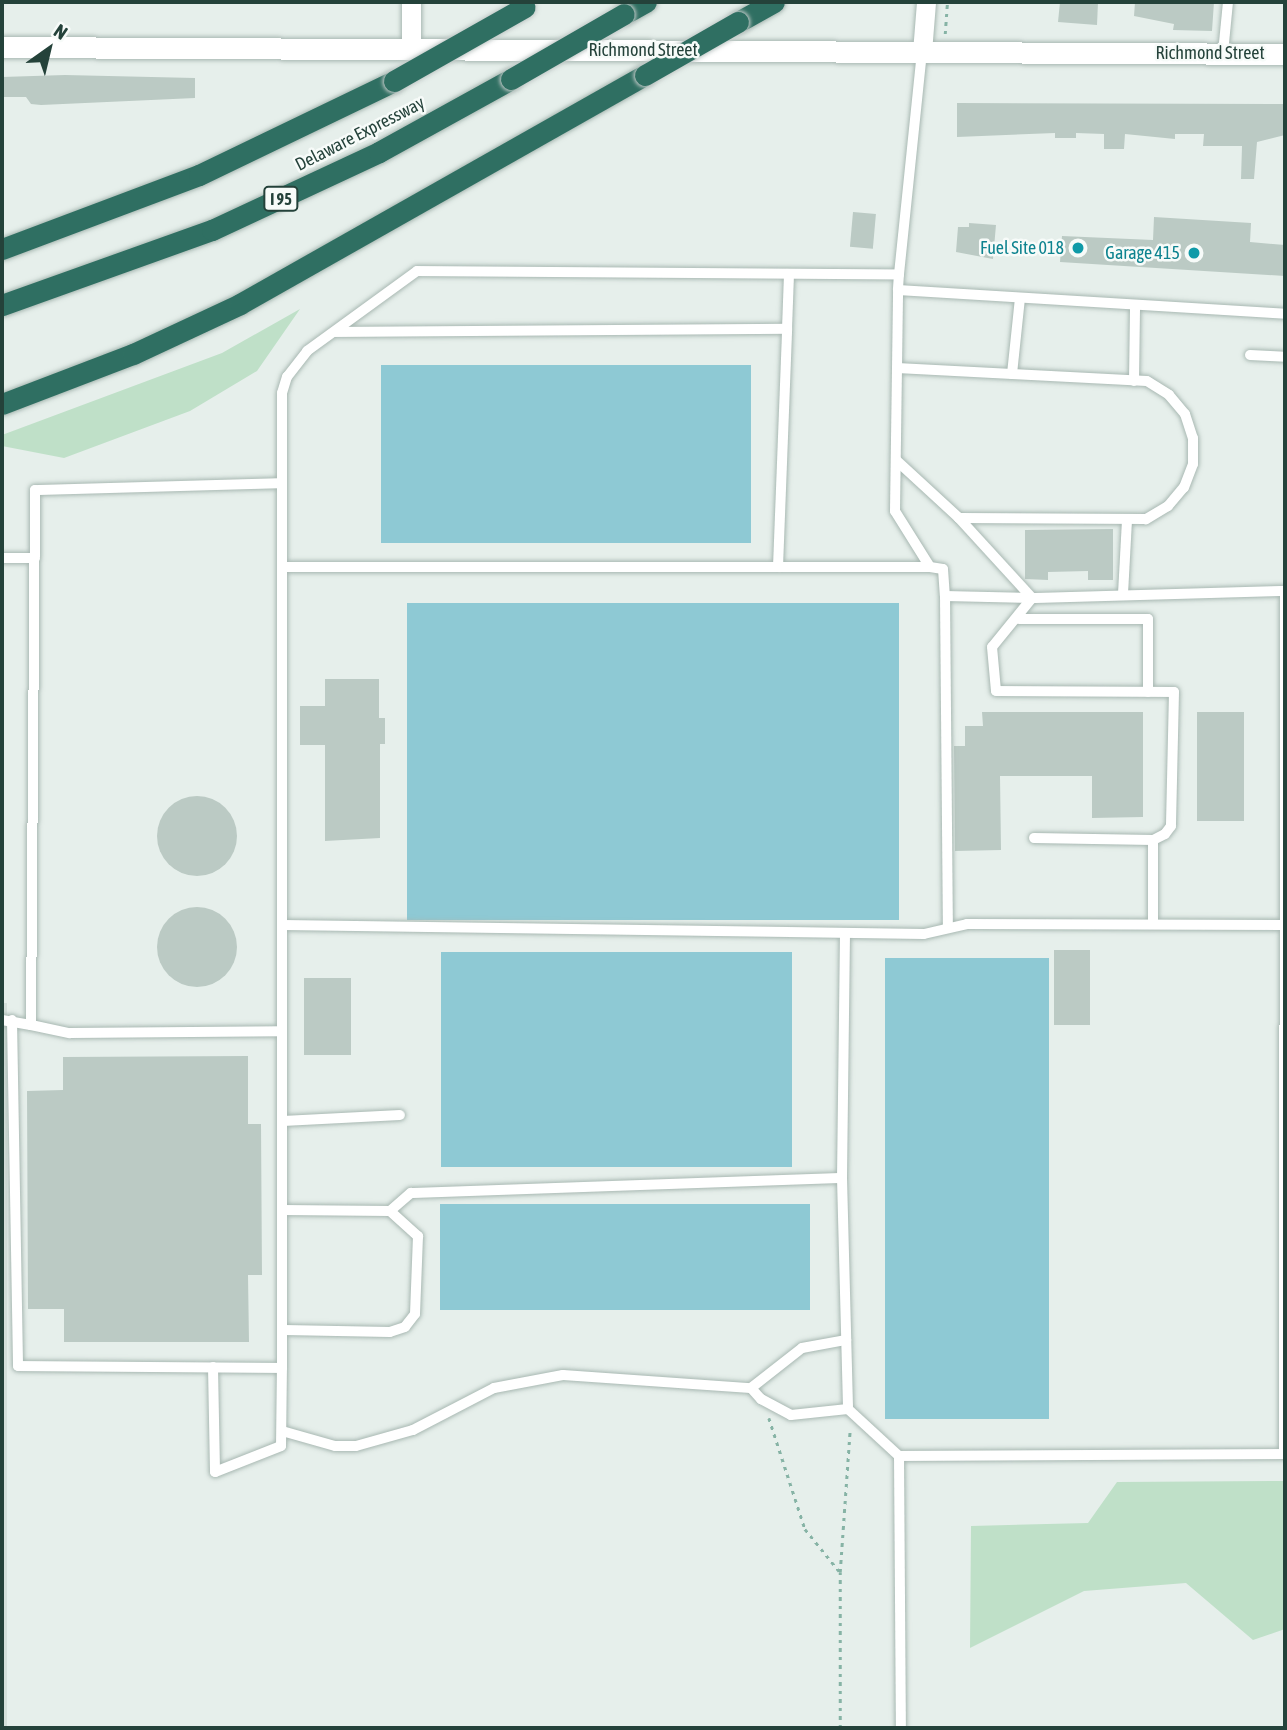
<!DOCTYPE html>
<html>
<head>
<meta charset="utf-8">
<style>
  body { margin:0 }
  #map { position:relative; width:1287px; height:1730px; overflow:hidden; background:#e6efeb; font-family:"Asap Condensed",sans-serif }
  div>[style] { position:absolute }
  [style*='--x'] { left:calc(var(--x)*1px); top:calc(var(--y)*1px); width:calc(var(--w)*1px); rotate:calc(var(--a)*1deg) }
  .built>* { inset:0; background:#d4dfda; transform-origin:0 0 }
  .green>* { inset:0; background:#bfe0c8 }
  .water>* { inset:0; background:#8ec9d4; transform-origin:0 0 }
  .building>* { inset:0; background:#bbcac4; transform-origin:0 0 }
  .round { border-radius:50% }
  .path>* { height:2.5px; margin-top:-1.25px; transform-origin:0; background:repeating-linear-gradient(90deg,#86b3a5 0 3.5px,transparent 0 8.5px) }
  .roads { filter:drop-shadow(0 0 2px #a8b8b2) drop-shadow(0 0 2px #a8b8b2) }
  .service>* { height:10px; margin:-5px; padding:0 5px; transform-origin:5px; border-radius:5px; background:#fff }
  .minor>* { height:19px; margin:-9.5px; padding:0 9.5px; transform-origin:9.5px; border-radius:9.5px; background:#fff }
  .secondary>* { height:21px; margin:-10.5px; padding:0 10.5px; transform-origin:10.5px; border-radius:10.5px; background:#fff }
  .motorway>* { height:21px; margin:-10.5px; padding:0 10.5px; transform-origin:10.5px; border-radius:10.5px; background:#2f6f62 }
  .bridges { filter:drop-shadow(0 0 2px #c2cac8) drop-shadow(0 0 2px #c2cac8) }
  .motorway-bridge>* { height:21px; margin:-10.5px; padding:0 10.5px; transform-origin:10.5px; border-radius:10.5px; background:#2f6f62 }
  .dots>* { width:19px; height:19px; translate:-50% -50%; box-sizing:border-box; border:4px solid #f7fbf9; border-radius:50% }
  span { translate:-50% -50%; white-space:nowrap; text-align:center; line-height:1.15; -webkit-text-stroke:5px #f7fbf9; paint-order:stroke }
  .shield-label span { padding:2px 5px; background:#f7fbf9; border:2px solid; border-radius:5px; -webkit-text-stroke-width:0 }
  .shield-label { font-size:16px; color:#24423a; font-weight:700 }
  .street-label { font-size:18px; color:#24423a }
  .culture-label { font-size:18px; color:#0d838f }
  .right { translate:-100% -50%; text-align:right }
  .frame { position:absolute; inset:0; border:4px solid #24423a; pointer-events:none }
  .north { position:absolute; left:14px; top:14px; width:70px; height:70px; -webkit-text-stroke:5px #f7fbf9; paint-order:stroke; rotate:34deg; font-size:19px; font-weight:700; line-height:28px; text-align:center; color:#24423a }
  .north::after { content:''; display:block; margin:auto; width:24px; height:32px; background:#24423a; clip-path:polygon(50% 0,100% 100%,50% 72%,0 100%) }
</style>
</head>
<body>
<div id="map">
  <div class="built">
    <div style="left:2px;top:1003px;width:5px;height:725px"></div>
  </div>
  <div class="green">
    <div style="clip-path:polygon(300px 309px,257px 371px,190px 411px,64px 458px,2px 446px,2px 435px,222px 353px)"></div>
    <div style="clip-path:polygon(1285px 1481px,1285px 1629px,1253px 1640px,1186px 1583px,1084px 1591px,970px 1648px,971px 1526px,1088px 1523px,1117px 1482px)"></div>
  </div>
  <div class="water">
    <div style="left:381px;top:365px;width:370px;height:178px"></div>
    <div style="left:899px;top:603px;width:317px;height:492px;rotate:90deg"></div>
    <div style="left:441px;top:952px;width:351px;height:215px"></div>
    <div style="left:885px;top:958px;width:164px;height:461px"></div>
    <div style="left:440px;top:1204px;width:370px;height:106px"></div>
  </div>
  <div class="building">
    <div style="clip-path:polygon(1060px 2px,1098px 2px,1097px 25px,1058px 22px)"></div>
    <div style="clip-path:polygon(1135px 2px,1214px 2px,1212px 31px,1173px 30px,1174px 24px,1134px 16px)"></div>
    <div style="clip-path:polygon(65px 75px,195px 78px,195px 98px,41px 105px,31px 104px,26px 97px,2px 97px,2px 77px)"></div>
    <div style="clip-path:polygon(957px 103px,1285px 104px,1285px 135px,1257px 142px,1254px 179px,1241px 179px,1242px 146px,1203px 146px,1204px 134px,1175px 134px,1175px 139px,1125px 134px,1124px 149px,1104px 149px,1104px 134px,1076px 133px,1076px 138px,1055px 138px,1055px 133px,957px 137px)"></div>
    <div style="left:853px;top:212px;width:23px;height:35px;rotate:5deg"></div>
    <div style="clip-path:polygon(1154px 217px,1251px 223px,1250px 242px,1285px 245px,1285px 276px,1060px 262px,1062px 236px,1153px 240px)"></div>
    <div style="clip-path:polygon(969px 223px,996px 225px,993px 259px,956px 252px,958px 227px,969px 227px)"></div>
    <div style="clip-path:polygon(1113px 529px,1113px 580px,1088px 580px,1088px 571px,1048px 572px,1048px 580px,1025px 579px,1025px 530px)"></div>
    <div style="clip-path:polygon(325px 679px,379px 679px,379px 718px,385px 718px,385px 744px,380px 744px,380px 838px,325px 841px,325px 745px,300px 745px,300px 706px,325px 706px)"></div>
    <div style="clip-path:polygon(982px 712px,1143px 712px,1143px 817px,1092px 818px,1092px 776px,1000px 776px,1001px 850px,955px 851px,954px 746px,965px 746px,965px 726px,983px 726px)"></div>
    <div style="left:1197px;top:712px;width:47px;height:109px"></div>
    <div class="round" style="left:157px;top:796px;width:80px;height:80px"></div>
    <div class="round" style="left:157px;top:907px;width:80px;height:80px"></div>
    <div style="left:1054px;top:950px;width:36px;height:75px"></div>
    <div style="left:304px;top:978px;width:47px;height:77px"></div>
    <div style="clip-path:polygon(248px 1056px,248px 1124px,261px 1124px,262px 1275px,248px 1275px,249px 1342px,64px 1342px,64px 1309px,28px 1309px,27px 1091px,63px 1090px,63px 1057px)"></div>
  </div>
  <div class="path">
    <div style="--x:945;--y:34;--w:32;--a:-86"></div>
    <div style="--x:769;--y:1418;--w:117;--a:72"></div>
    <div style="--x:805;--y:1529;--w:55;--a:50.9"></div>
    <div style="--x:840;--y:1728;--w:156;--a:-90"></div>
    <div style="--x:840;--y:1572;--w:142;--a:-86"></div>
  </div>
  <div class="roads">
    <div class="service">
      <div style="--x:1223;--y:53;--w:51;--a:-84.4"></div>
      <div style="--x:899;--y:274;--w:16;--a:94"></div>
      <div style="--x:898;--y:290;--w:388;--a:3.5"></div>
      <div style="--x:335;--y:332;--w:452;--a:-0.4"></div>
      <div style="--x:787;--y:329;--w:55;--a:-87.9"></div>
      <div style="--x:1250;--y:355;--w:35;--a:3"></div>
      <div style="--x:897;--y:368;--w:250;--a:3"></div>
      <div style="--x:1147;--y:381;--w:26;--a:32"></div>
      <div style="--x:1169;--y:395;--w:25;--a:50"></div>
      <div style="--x:1185;--y:414;--w:25;--a:72"></div>
      <div style="--x:1193;--y:438;--w:26;--a:90"></div>
      <div style="--x:1193;--y:464;--w:25;--a:111"></div>
      <div style="--x:1184;--y:487;--w:25;--a:130"></div>
      <div style="--x:1168;--y:506;--w:26;--a:149"></div>
      <div style="--x:1146;--y:519;--w:187;--a:-179.7"></div>
      <div style="--x:1012;--y:374;--w:76;--a:-84"></div>
      <div style="--x:1134;--y:381;--w:76;--a:-89.2"></div>
      <div style="--x:896;--y:460;--w:86;--a:42.6"></div>
      <div style="--x:959;--y:518;--w:108;--a:47.6"></div>
      <div style="--x:1032;--y:598;--w:252;--a:-1.6"></div>
      <div style="--x:2;--y:558;--w:33;--a:0"></div>
      <div style="--x:282;--y:567;--w:496;--a:0"></div>
      <div style="--x:778;--y:567;--w:238;--a:-87.8"></div>
      <div style="--x:778;--y:567;--w:152;--a:0"></div>
      <div style="--x:930;--y:567;--w:66;--a:-122"></div>
      <div style="--x:895;--y:511;--w:221;--a:-89.2"></div>
      <div style="--x:930;--y:567;--w:13;--a:9"></div>
      <div style="--x:943;--y:569;--w:27;--a:86"></div>
      <div style="--x:945;--y:596;--w:87;--a:1.3"></div>
      <div style="--x:1032;--y:598;--w:63;--a:129.2"></div>
      <div style="--x:992;--y:647;--w:44;--a:84.8"></div>
      <div style="--x:996;--y:691;--w:178;--a:0.3"></div>
      <div style="--x:1174;--y:692;--w:134;--a:91.3"></div>
      <div style="--x:1171;--y:826;--w:10;--a:127"></div>
      <div style="--x:1165;--y:834;--w:13;--a:153"></div>
      <div style="--x:1153;--y:840;--w:119;--a:-179"></div>
      <div style="--x:1123;--y:594;--w:75;--a:-86.9"></div>
      <div style="--x:945;--y:596;--w:332;--a:89.5"></div>
      <div style="--x:1019;--y:619;--w:129;--a:0"></div>
      <div style="--x:1148;--y:619;--w:73;--a:90"></div>
      <div style="--x:1153;--y:924;--w:84;--a:-90"></div>
      <div style="--x:283;--y:925;--w:641;--a:0.8"></div>
      <div style="--x:924;--y:934;--w:44;--a:-13.1"></div>
      <div style="--x:967;--y:924;--w:317;--a:0.2"></div>
      <div style="--x:845;--y:933;--w:245;--a:90.7"></div>
      <div style="--x:842;--y:1178;--w:231;--a:88.5"></div>
      <div style="--x:848;--y:1409;--w:69;--a:42.7"></div>
      <div style="--x:899;--y:1456;--w:386;--a:-0.3"></div>
      <div style="--x:2;--y:1020;--w:29;--a:10"></div>
      <div style="--x:31;--y:1025;--w:535;--a:-89.57"></div>
      <div style="--x:35;--y:490;--w:247;--a:-1.6"></div>
      <div style="--x:12;--y:1020;--w:346;--a:89"></div>
      <div style="--x:18;--y:1366;--w:264;--a:0.4"></div>
      <div style="--x:282;--y:1368;--w:975;--a:-90"></div>
      <div style="--x:282;--y:393;--w:17;--a:-73"></div>
      <div style="--x:287;--y:377;--w:33;--a:-52"></div>
      <div style="--x:307;--y:351;--w:136;--a:-36"></div>
      <div style="--x:417;--y:271;--w:482;--a:0.4"></div>
      <div style="--x:899;--y:274;--w:223;--a:-84.1"></div>
      <div style="--x:31;--y:1025;--w:40;--a:12"></div>
      <div style="--x:70;--y:1033;--w:212;--a:-0.5"></div>
      <div style="--x:283;--y:1121;--w:117;--a:-2.9"></div>
      <div style="--x:283;--y:1210;--w:107;--a:0.5"></div>
      <div style="--x:390;--y:1211;--w:38;--a:42"></div>
      <div style="--x:418;--y:1236;--w:78;--a:92.2"></div>
      <div style="--x:415;--y:1314;--w:16;--a:128"></div>
      <div style="--x:405;--y:1327;--w:16;--a:162"></div>
      <div style="--x:390;--y:1332;--w:106;--a:-178.9"></div>
      <div style="--x:390;--y:1211;--w:28;--a:-41"></div>
      <div style="--x:411;--y:1193;--w:431;--a:-2"></div>
      <div style="--x:213;--y:1367;--w:105;--a:88.9"></div>
      <div style="--x:215;--y:1472;--w:71;--a:-21.5"></div>
      <div style="--x:281;--y:1446;--w:78;--a:-89.3"></div>
      <div style="--x:751;--y:1388;--w:65;--a:-38.1"></div>
      <div style="--x:802;--y:1348;--w:45;--a:-10.3"></div>
      <div style="--x:282;--y:1431;--w:55;--a:15.8"></div>
      <div style="--x:335;--y:1446;--w:21;--a:0"></div>
      <div style="--x:356;--y:1446;--w:59;--a:-15.7"></div>
      <div style="--x:413;--y:1430;--w:91;--a:-27.4"></div>
      <div style="--x:494;--y:1388;--w:70;--a:-10.7"></div>
      <div style="--x:563;--y:1375;--w:188;--a:4"></div>
      <div style="--x:751;--y:1388;--w:15;--a:48"></div>
      <div style="--x:761;--y:1399;--w:34;--a:28"></div>
      <div style="--x:791;--y:1415;--w:57;--a:-6"></div>
      <div style="--x:1284;--y:1454;--w:863;--a:-89.93"></div>
      <div style="--x:899;--y:1456;--w:272;--a:89.6"></div>
    </div>
    <div class="minor">
      <div style="--x:411;--y:49;--w:47;--a:-90"></div>
      <div style="--x:922;--y:52;--w:50;--a:-85.4"></div>
    </div>
    <div class="secondary">
      <div style="--x:2;--y:47;--w:1283;--a:0.31"></div>
    </div>
    <div class="motorway">
      <div style="--x:624;--y:14;--w:25;--a:-29"></div>
      <div style="--x:738;--y:22;--w:41;--a:-29.1"></div>
      <div style="--x:2;--y:249;--w:210;--a:-20.6"></div>
      <div style="--x:199;--y:175;--w:216;--a:-25.7"></div>
      <div style="--x:2;--y:305;--w:223;--a:-19.7"></div>
      <div style="--x:212;--y:230;--w:184;--a:-25"></div>
      <div style="--x:379;--y:152;--w:151;--a:-28.9"></div>
      <div style="--x:2;--y:404;--w:140;--a:-20.9"></div>
      <div style="--x:133;--y:354;--w:118;--a:-25"></div>
      <div style="--x:240;--y:304;--w:465;--a:-29.5"></div>
    </div>
  </div>
  <div class="bridges">
    <div class="motorway-bridge">
      <div style="--x:645;--y:75;--w:107;--a:-29.7"></div>
      <div style="--x:511;--y:79;--w:130;--a:-29.9"></div>
      <div style="--x:394;--y:81;--w:150;--a:-29.5"></div>
    </div>
  </div>
  <div class="dots">
    <div style="left:1078px;top:248px;background:#0f9aa8"></div>
    <div style="left:1194px;top:253px;background:#0f9aa8"></div>
  </div>
  <div class="shield-label">
    <span style="left:281px;top:199px">I 95</span>
  </div>
  <div class="street-label">
    <span style="left:643px;top:50px">Richmond Street</span>
    <span style="left:1210px;top:53px">Richmond Street</span>
    <span style="left:360px;top:134px;rotate:-27deg">Delaware Expressway</span>
  </div>
  <div class="culture-label">
    <span class="right" style="left:1064px;top:248px">Fuel Site 018</span>
    <span class="right" style="left:1180px;top:253px">Garage 415</span>
  </div>
  <div class="frame"></div>
  <div class="north">N</div>
</div>
</body>
</html>
